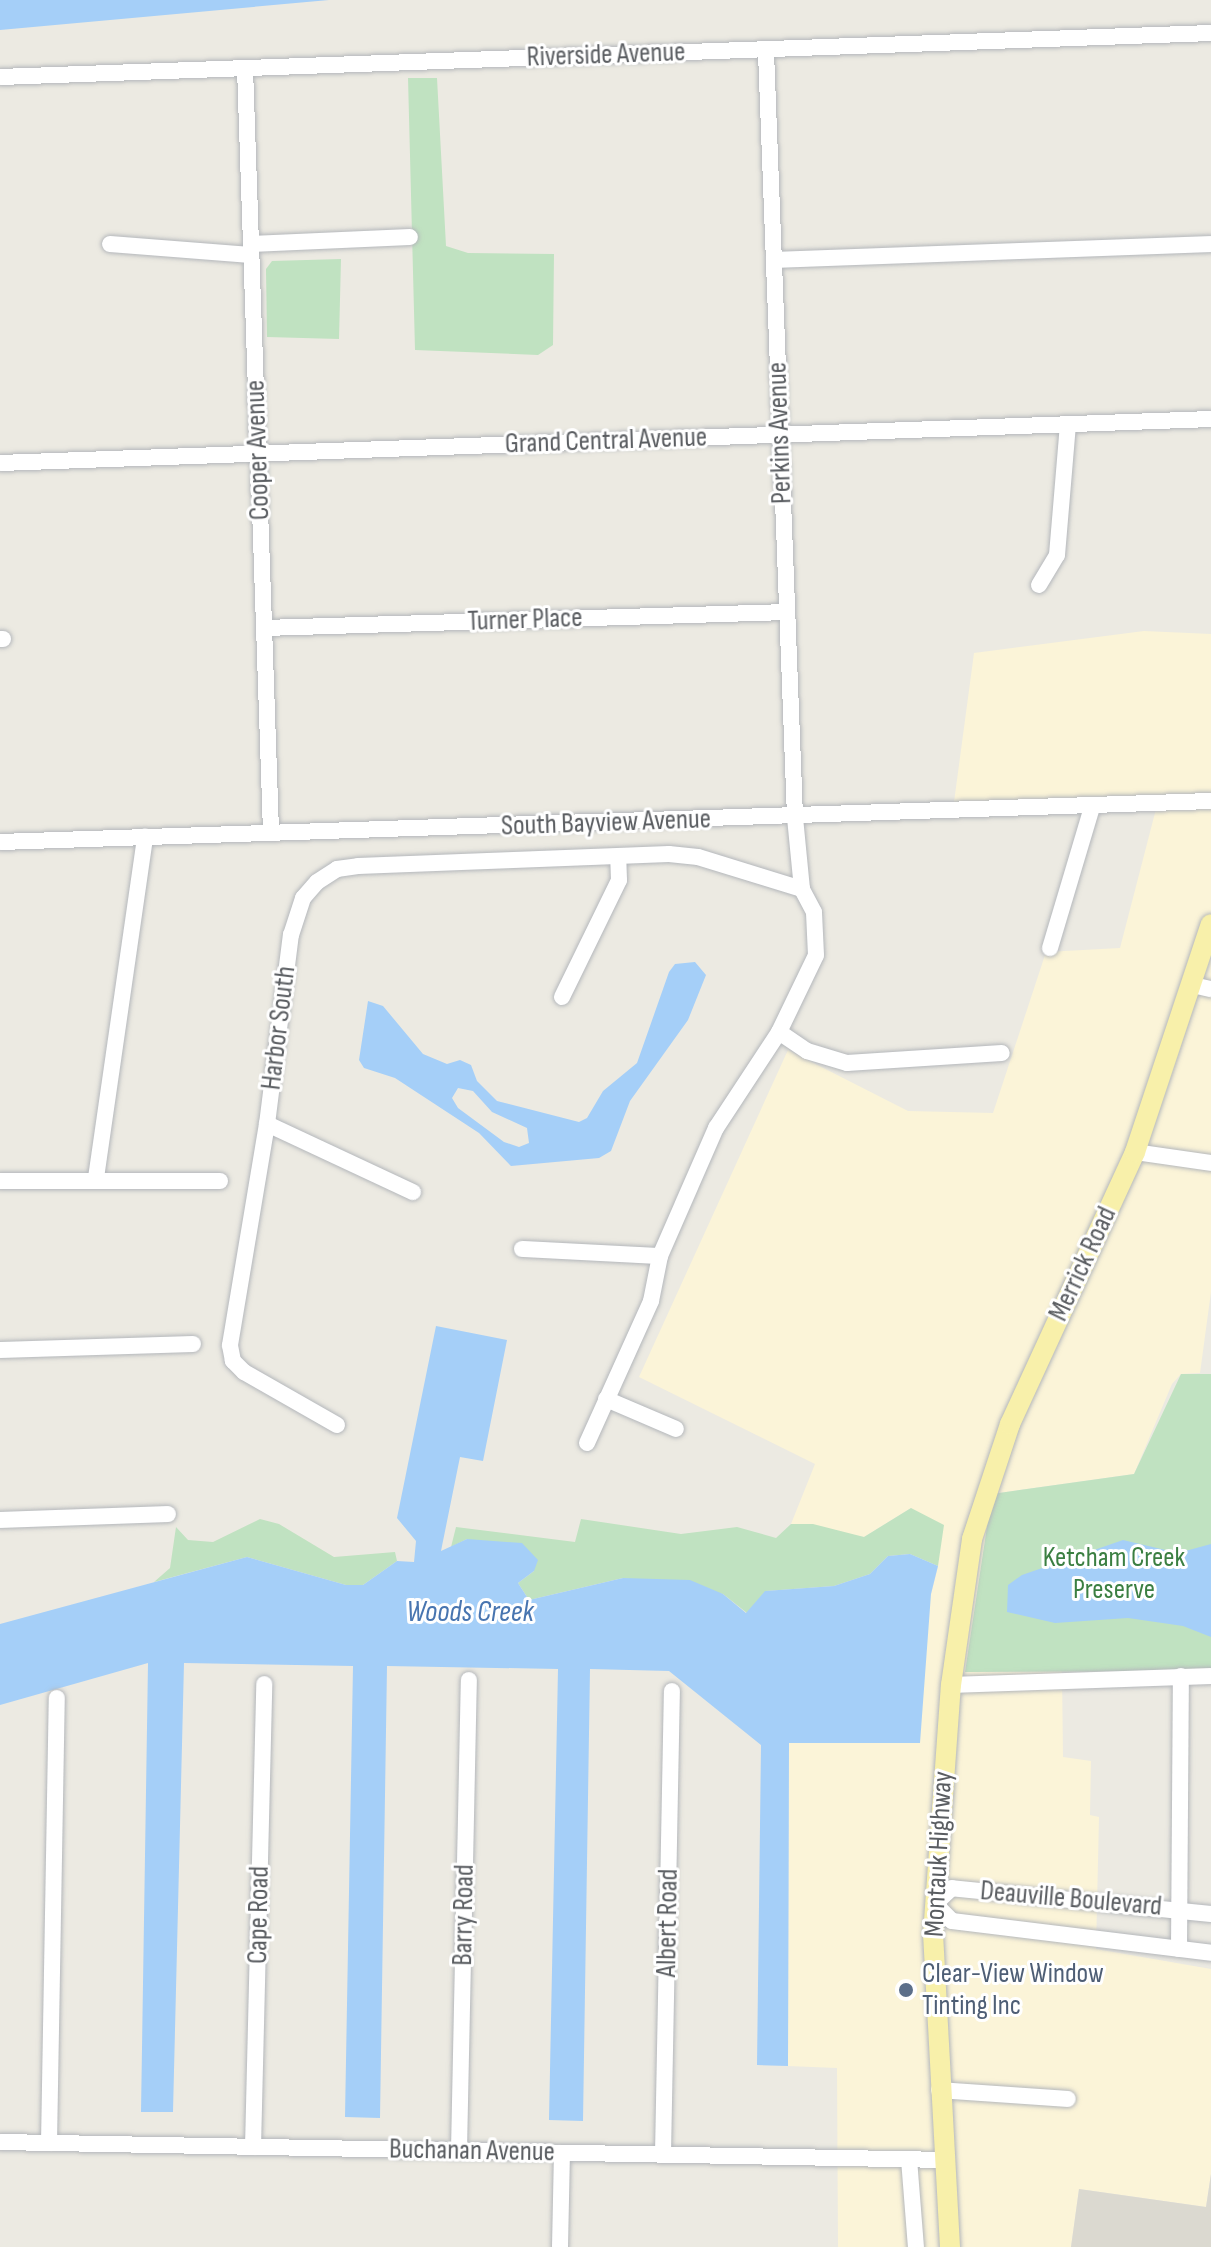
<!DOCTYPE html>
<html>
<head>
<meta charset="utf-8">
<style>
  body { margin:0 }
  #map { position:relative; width:1211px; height:2247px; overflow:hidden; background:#eceae2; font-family:"Sofia Sans Condensed",sans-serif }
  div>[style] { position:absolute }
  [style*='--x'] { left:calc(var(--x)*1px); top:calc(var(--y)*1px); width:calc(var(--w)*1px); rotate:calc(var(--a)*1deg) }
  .commercial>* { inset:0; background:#fbf4d8 }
  .education>* { inset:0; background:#dbd9d0 }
  .green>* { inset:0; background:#c0e2c1 }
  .water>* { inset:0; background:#a5cff8 }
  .roads { filter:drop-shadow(0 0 2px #b4b7bb) drop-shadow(0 0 2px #b4b7bb) }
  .minor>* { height:16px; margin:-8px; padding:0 8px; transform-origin:8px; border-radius:8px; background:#fff }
  .major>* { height:20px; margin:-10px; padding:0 10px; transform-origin:10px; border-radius:10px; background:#f8f0aa }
  .dots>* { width:22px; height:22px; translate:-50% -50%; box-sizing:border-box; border:4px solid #fff; border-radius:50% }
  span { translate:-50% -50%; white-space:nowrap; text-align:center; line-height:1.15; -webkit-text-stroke:6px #fff; paint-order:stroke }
  .street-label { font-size:28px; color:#5a5d61 }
  .park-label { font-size:28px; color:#3b7f42 }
  .service-label { font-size:28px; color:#4e5e75 }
  .left { translate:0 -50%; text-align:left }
  .water-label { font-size:30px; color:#4875b0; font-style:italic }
</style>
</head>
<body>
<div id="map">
  <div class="commercial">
    <div style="clip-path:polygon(1144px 631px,1211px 634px,1211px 1292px,1200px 1373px,1181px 1374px,1172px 1384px,1134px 1474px,992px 1494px,966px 1672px,1062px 1671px,1063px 1757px,1091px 1761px,1090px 1815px,1099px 1817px,1096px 1949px,1211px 1969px,1211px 2174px,1206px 2207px,1079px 2189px,1071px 2247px,838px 2247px,837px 2068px,788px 2066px,789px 1743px,931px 1594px,938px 1566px,911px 1508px,864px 1537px,791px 1524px,815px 1464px,639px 1377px,788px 1050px,908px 1111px,993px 1113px,1046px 952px,1120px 948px,1156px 809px,952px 817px,974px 653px)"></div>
  </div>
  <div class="education">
    <div style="clip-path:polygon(1211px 2174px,1211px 2247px,1071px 2247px,1079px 2189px,1206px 2207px)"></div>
  </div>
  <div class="green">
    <div style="clip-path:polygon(408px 78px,437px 78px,446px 246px,468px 253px,554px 254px,553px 345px,538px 355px,415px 350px)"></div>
    <div style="clip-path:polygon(341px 259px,339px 339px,267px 337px,266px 269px,272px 261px)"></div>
    <div style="clip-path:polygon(1181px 1374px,1211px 1374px,1211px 1671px,965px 1672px,992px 1494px,1134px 1474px)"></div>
    <div style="clip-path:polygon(911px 1508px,944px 1525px,938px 1566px,910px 1554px,888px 1556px,870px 1574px,834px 1586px,766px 1591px,747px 1613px,723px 1594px,623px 1578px,529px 1600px,518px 1583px,534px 1571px,467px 1539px,451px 1547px,456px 1527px,575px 1542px,581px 1519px,681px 1534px,737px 1527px,776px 1538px,791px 1524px,813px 1524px,864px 1537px)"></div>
    <div style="clip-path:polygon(260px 1519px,279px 1524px,334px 1557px,395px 1552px,397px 1561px,363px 1585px,346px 1585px,247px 1557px,154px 1582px,170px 1568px,176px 1527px,188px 1540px,213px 1542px)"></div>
  </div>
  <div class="water">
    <div style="clip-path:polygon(0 0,329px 0,0 30px)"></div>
    <div style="clip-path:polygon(evenodd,695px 962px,706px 975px,688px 1020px,630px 1101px,611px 1151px,599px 1158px,511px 1166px,479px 1133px,395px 1078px,364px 1068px,359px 1060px,368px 1001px,383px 1006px,423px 1054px,447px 1064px,460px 1060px,471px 1065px,477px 1081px,497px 1101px,579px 1122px,587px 1118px,603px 1091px,637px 1063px,669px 972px,675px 964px,695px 962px,458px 1088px,473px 1091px,492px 1112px,527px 1128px,529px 1143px,519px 1147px,504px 1142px,458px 1108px,452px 1098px,458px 1088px)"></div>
    <div style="clip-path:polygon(436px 1326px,507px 1340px,483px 1461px,460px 1457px,441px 1551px,467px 1539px,522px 1543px,538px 1560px,534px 1571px,518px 1583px,529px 1600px,623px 1578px,690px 1580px,723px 1594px,746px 1613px,765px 1591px,834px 1586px,870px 1574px,888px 1556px,910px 1554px,938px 1566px,931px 1594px,920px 1743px,789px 1743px,788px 2066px,757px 2065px,761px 1745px,669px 1671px,590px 1669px,583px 2121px,549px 2120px,558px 1669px,387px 1666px,380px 2118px,345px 2117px,353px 1666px,184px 1663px,173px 2112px,141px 2112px,148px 1663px,0 1705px,0 1624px,247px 1557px,346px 1585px,363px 1585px,397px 1561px,414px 1562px,416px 1541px,397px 1518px)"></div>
    <div style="clip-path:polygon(1123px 1540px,1178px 1553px,1211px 1544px,1211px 1637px,1183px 1626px,1128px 1618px,1055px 1623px,1007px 1612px,1008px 1585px,1022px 1575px)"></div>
  </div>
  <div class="roads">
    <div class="minor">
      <div style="--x:245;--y:68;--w:765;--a:88.05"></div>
      <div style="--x:0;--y:77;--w:1212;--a:-2.08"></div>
      <div style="--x:110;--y:244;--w:141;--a:4.5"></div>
      <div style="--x:251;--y:244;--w:159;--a:-2.5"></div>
      <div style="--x:774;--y:260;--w:437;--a:-2.1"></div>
      <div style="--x:0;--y:463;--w:1212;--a:-2.08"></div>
      <div style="--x:1039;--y:585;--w:35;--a:-59"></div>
      <div style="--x:1057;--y:555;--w:130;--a:-85.2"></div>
      <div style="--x:264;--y:628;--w:523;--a:-1.75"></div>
      <div style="--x:0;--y:639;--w:3;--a:0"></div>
      <div style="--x:0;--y:842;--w:1212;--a:-1.94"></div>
      <div style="--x:1050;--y:948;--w:147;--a:-73.4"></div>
      <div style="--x:1193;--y:985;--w:18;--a:13"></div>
      <div style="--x:562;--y:997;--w:130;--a:-64"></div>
      <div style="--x:619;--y:880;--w:24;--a:-92"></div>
      <div style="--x:779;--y:1032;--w:34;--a:34"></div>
      <div style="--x:807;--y:1051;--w:42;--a:16.7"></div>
      <div style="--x:847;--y:1063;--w:155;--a:-3.7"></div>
      <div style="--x:267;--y:1124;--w:161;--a:25"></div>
      <div style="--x:1135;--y:1152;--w:77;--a:8.2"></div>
      <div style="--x:96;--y:1178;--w:345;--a:-81.8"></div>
      <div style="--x:0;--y:1181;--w:220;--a:0"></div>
      <div style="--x:522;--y:1249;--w:138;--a:2.9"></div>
      <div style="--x:660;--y:1256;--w:140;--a:-66.4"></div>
      <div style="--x:716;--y:1128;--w:115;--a:-56.7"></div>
      <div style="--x:779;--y:1032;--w:85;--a:-64.3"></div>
      <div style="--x:816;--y:955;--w:43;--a:-92.7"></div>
      <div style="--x:814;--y:912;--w:26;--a:-118"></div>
      <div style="--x:802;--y:889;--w:72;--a:-95.6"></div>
      <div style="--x:795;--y:817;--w:768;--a:-92.17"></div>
      <div style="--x:0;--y:1350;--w:193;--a:-1.8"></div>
      <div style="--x:606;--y:1399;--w:76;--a:23.2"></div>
      <div style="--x:337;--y:1425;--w:107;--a:-150.3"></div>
      <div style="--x:244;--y:1372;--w:16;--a:-135"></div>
      <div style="--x:233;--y:1361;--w:16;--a:-101"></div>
      <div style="--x:230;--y:1345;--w:224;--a:-80.5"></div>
      <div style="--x:267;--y:1124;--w:191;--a:-82.8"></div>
      <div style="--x:291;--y:935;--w:39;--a:-72"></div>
      <div style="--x:303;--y:898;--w:21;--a:-49"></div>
      <div style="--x:317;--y:882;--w:24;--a:-33"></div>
      <div style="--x:337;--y:869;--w:21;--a:-8"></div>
      <div style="--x:358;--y:866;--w:311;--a:-2.2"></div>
      <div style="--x:669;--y:854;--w:29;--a:6"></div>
      <div style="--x:698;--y:857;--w:109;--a:17.1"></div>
      <div style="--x:587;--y:1443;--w:156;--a:-65.7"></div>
      <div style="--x:651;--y:1301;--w:46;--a:-78.7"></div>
      <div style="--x:0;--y:1520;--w:168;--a:-2"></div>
      <div style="--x:951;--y:1685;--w:260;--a:-2"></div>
      <div style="--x:1211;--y:1914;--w:260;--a:-174.3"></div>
      <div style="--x:952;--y:1888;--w:23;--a:137"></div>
      <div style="--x:935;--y:1904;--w:24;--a:45"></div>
      <div style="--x:952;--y:1921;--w:261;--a:7"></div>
      <div style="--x:1179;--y:1949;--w:273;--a:-89.6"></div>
      <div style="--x:939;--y:2090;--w:129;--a:4"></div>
      <div style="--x:0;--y:2142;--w:943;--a:1.09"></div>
      <div style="--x:49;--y:2143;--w:445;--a:-89"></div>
      <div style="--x:253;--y:2147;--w:463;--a:-88.6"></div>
      <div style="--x:459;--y:2150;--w:470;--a:-88.8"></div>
      <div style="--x:663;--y:2154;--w:463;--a:-88.9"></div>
      <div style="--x:909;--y:2159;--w:88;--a:85.5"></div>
      <div style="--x:560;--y:2247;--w:94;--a:-88.8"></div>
    </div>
    <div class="major">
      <div style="--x:950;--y:2247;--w:312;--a:-93.1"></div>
      <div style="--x:933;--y:1935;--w:251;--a:-85.9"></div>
      <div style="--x:951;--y:1685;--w:148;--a:-81.8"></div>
      <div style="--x:972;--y:1539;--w:121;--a:-71.7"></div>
      <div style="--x:1010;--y:1424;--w:299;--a:-65.3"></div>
      <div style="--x:1135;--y:1152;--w:240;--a:-71.6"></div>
    </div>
  </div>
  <div class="dots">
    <div style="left:906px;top:1990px;background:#5c6f8a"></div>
  </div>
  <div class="street-label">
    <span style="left:606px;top:55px;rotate:-2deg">Riverside Avenue</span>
    <span style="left:780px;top:433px;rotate:-92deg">Perkins Avenue</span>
    <span style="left:606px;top:441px;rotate:-2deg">Grand Central Avenue</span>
    <span style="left:258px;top:450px;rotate:-92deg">Cooper Avenue</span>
    <span style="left:525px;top:620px;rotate:-2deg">Turner Place</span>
    <span style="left:606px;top:823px;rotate:-2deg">South Bayview Avenue</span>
    <span style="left:279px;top:1028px;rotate:-83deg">Harbor South</span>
    <span style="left:1083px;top:1264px;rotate:-65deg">Merrick Road</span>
    <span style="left:939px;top:1854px;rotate:-87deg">Montauk Highway</span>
    <span style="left:1071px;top:1899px;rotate:5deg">Deauville Boulevard</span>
    <span style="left:259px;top:1915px;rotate:-89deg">Cape Road</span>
    <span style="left:464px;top:1915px;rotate:-89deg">Barry Road</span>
    <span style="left:668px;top:1923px;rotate:-89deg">Albert Road</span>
    <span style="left:472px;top:2151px;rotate:1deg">Buchanan Avenue</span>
  </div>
  <div class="park-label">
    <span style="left:1114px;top:1574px">Ketcham Creek<br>Preserve</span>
  </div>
  <div class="service-label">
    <span class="left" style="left:922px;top:1990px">Clear-View Window<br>Tinting Inc</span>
  </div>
  <div class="water-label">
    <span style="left:470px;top:1612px">Woods Creek</span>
  </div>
</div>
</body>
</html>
